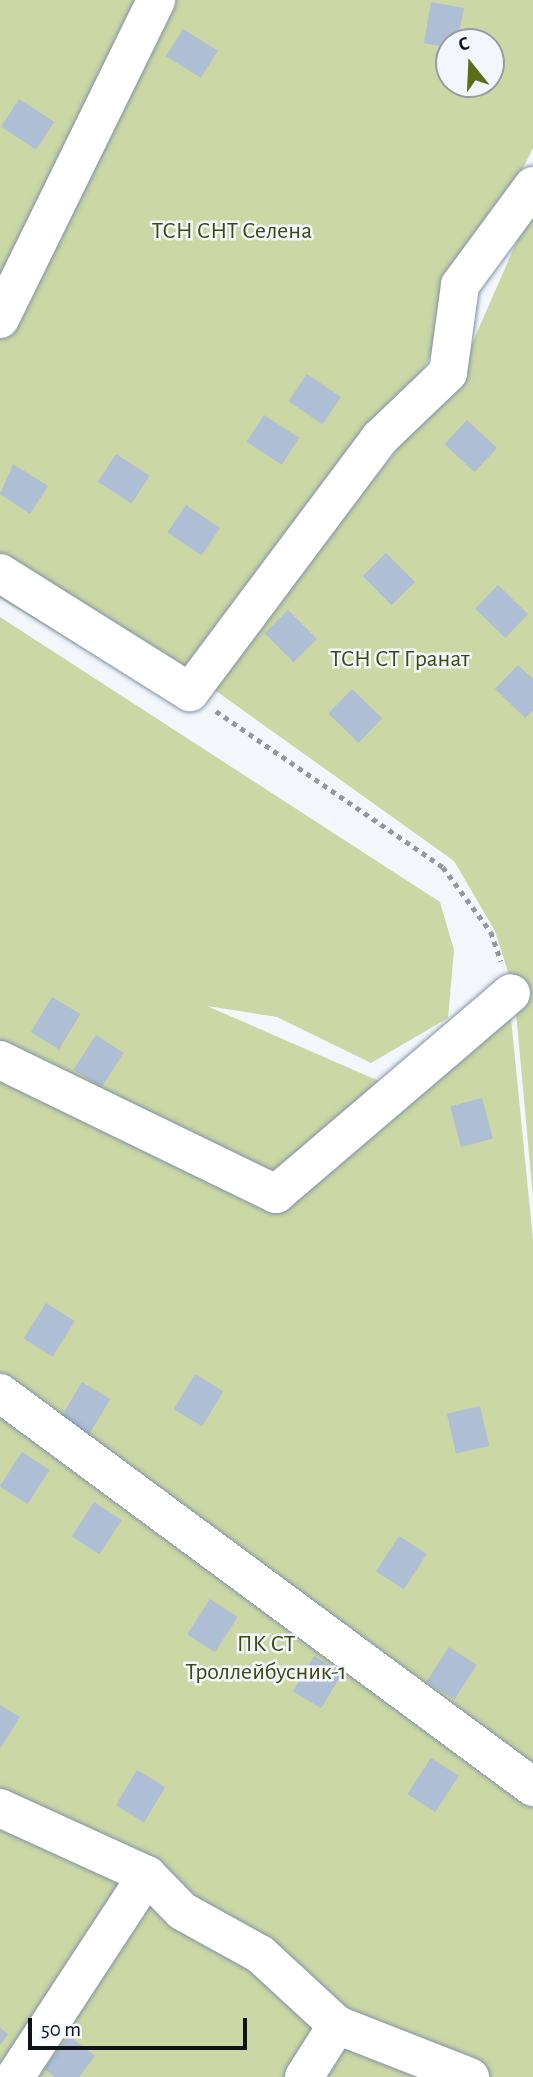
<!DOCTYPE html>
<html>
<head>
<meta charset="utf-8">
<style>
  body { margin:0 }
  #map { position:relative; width:533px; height:2077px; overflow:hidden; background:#f3f7fc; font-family:"Alegreya Sans",sans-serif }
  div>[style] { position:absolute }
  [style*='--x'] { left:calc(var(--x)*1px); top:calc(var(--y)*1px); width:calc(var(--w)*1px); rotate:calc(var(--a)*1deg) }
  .green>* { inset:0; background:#cbd7a4 }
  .building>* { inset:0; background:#adbed5; transform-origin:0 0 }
  .path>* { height:4.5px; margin-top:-2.25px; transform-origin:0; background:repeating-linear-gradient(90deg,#94989e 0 5px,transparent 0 10px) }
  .roads { filter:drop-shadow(0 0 2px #8292a8) drop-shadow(0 0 2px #8292a8) }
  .minor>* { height:38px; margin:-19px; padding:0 19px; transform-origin:19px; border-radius:19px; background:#fff }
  span { translate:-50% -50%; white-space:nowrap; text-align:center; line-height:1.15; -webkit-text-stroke:5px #f3f7fc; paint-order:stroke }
  .park-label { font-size:24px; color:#3e4811 }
  .north { position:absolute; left:435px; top:28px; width:70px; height:70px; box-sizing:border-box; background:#f3f7fc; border:2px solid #979ca2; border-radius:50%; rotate:342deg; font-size:19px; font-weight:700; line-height:28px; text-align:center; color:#0d131a }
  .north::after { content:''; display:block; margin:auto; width:24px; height:32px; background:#5e6c16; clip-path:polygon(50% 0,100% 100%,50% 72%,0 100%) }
  .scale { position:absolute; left:28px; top:2018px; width:219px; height:32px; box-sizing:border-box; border:4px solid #0d131a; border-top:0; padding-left:9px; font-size:21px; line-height:24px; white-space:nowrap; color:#0d131a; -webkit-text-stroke:5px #f3f7fc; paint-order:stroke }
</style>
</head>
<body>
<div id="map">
  <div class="green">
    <div style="clip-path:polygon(evenodd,0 0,533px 0,533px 148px,425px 367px,171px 702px,0 598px,0 0,449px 42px,491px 42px,491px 84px,449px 84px,449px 42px)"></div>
    <div style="clip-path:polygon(533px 204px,533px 1197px,514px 991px,495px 931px,454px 861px,209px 686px,461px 369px)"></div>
    <div style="clip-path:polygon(0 617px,440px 902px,454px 950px,448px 1018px,371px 1063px,277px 1017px,207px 1006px,379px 1081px,511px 1018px,533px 1240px,533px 2077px,0 2077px)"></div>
  </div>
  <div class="building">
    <div style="clip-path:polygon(431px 2px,464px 8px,457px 42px,449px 48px,424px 43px)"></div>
    <div style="left:183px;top:29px;width:41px;height:32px;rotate:32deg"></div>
    <div style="left:19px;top:99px;width:42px;height:33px;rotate:33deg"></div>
    <div style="left:307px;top:374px;width:41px;height:33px;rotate:34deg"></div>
    <div style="left:264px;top:415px;width:42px;height:32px;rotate:33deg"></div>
    <div style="left:467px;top:420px;width:41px;height:33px;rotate:43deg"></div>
    <div style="left:116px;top:454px;width:40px;height:33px;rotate:33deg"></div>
    <div style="clip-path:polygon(13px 464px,48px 486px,30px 514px,0 494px)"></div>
    <div style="left:186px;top:505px;width:41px;height:33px;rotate:34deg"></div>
    <div style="left:386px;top:553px;width:41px;height:33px;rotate:45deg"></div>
    <div style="left:498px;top:585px;width:42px;height:33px;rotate:44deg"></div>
    <div style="left:288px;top:610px;width:41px;height:33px;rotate:45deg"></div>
    <div style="clip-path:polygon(518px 665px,533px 679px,533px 710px,525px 718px,495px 689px)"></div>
    <div style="left:352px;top:689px;width:42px;height:34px;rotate:44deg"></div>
    <div style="left:52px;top:997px;width:33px;height:41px;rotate:31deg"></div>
    <div style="left:96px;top:1035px;width:33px;height:41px;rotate:33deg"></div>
    <div style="left:482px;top:1098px;width:42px;height:33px;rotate:75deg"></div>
    <div style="left:46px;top:1303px;width:34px;height:42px;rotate:32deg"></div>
    <div style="left:195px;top:1374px;width:33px;height:41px;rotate:31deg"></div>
    <div style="left:82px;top:1382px;width:33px;height:41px;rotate:31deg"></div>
    <div style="left:480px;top:1406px;width:41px;height:34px;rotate:77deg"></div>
    <div style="left:22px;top:1452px;width:33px;height:41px;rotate:33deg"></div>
    <div style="left:94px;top:1502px;width:33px;height:41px;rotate:33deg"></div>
    <div style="left:399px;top:1536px;width:33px;height:42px;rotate:33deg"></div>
    <div style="left:210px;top:1599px;width:33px;height:42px;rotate:33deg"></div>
    <div style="left:449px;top:1647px;width:33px;height:41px;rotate:33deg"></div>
    <div style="left:314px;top:1656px;width:33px;height:41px;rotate:31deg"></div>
    <div style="clip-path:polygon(0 1705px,20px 1717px,0 1749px)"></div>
    <div style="left:431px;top:1758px;width:33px;height:43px;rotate:33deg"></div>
    <div style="left:137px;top:1770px;width:33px;height:41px;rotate:31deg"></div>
    <div style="clip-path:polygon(0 2028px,8px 2034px,0 2045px)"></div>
    <div style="clip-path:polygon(69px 2036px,95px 2056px,79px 2077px,55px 2077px,44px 2069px)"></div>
  </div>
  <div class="path">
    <div style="--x:216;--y:711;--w:275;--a:34.5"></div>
    <div style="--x:443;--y:867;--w:81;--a:53.6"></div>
    <div style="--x:491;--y:932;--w:31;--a:71"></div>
  </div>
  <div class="roads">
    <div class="minor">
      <div style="--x:0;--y:319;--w:355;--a:-63.9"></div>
      <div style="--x:0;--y:573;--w:224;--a:32.1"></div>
      <div style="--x:190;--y:692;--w:317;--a:-53.2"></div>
      <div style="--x:380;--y:438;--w:94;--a:-43.7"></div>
      <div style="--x:448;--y:373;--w:89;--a:-82.2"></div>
      <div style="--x:460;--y:285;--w:123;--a:-53.6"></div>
      <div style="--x:0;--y:1060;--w:307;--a:25.9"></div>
      <div style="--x:276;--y:1194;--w:309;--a:-40.5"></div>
      <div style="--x:0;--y:1393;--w:663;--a:36.47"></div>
      <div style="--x:0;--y:1808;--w:162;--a:24.5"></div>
      <div style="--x:147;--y:1875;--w:50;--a:45.8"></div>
      <div style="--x:182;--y:1911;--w:89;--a:28.9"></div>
      <div style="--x:260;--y:1954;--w:105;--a:42.7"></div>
      <div style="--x:337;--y:2025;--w:143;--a:21.4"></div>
      <div style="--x:15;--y:2077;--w:241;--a:-56.8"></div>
      <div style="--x:304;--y:2077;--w:62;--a:-57.6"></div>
    </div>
  </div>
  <div class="park-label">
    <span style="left:232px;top:232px">ТСН СНТ Селена</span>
    <span style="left:400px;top:660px">ТСН СТ Гранат</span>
    <span style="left:266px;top:1659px">ПК СТ<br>Троллейбусник-1</span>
  </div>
  <div class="north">С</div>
  <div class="scale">50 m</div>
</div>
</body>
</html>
